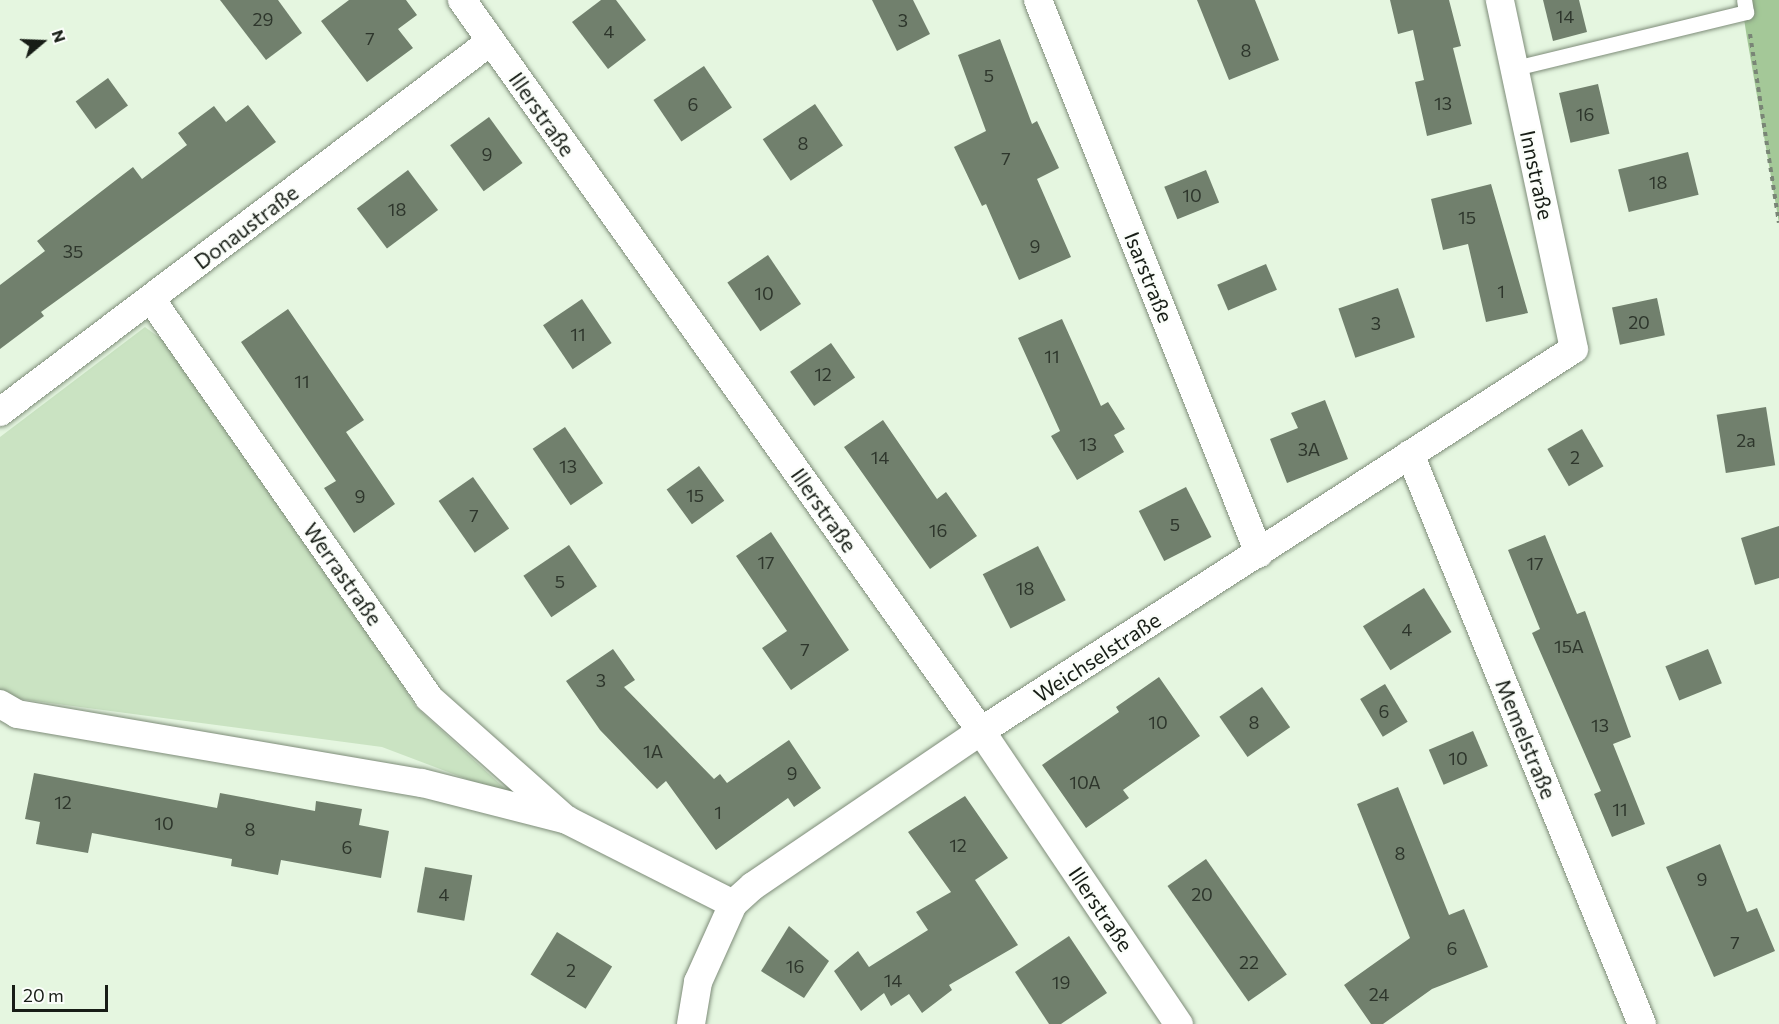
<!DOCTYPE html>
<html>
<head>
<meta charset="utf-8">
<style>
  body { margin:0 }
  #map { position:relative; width:1779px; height:1024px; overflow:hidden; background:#e5f6e0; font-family:Commissioner,sans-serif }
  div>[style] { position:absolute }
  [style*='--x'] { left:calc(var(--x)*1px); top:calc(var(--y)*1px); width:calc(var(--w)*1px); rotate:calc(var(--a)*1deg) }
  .green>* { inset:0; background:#cae3c2 }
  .forest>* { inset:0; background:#a4c898 }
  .building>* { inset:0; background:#71806d; transform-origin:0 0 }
  .path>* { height:4px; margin-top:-2px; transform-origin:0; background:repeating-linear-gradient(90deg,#798576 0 4.5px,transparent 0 9px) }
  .roads { filter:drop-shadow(0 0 2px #7e8c79) drop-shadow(0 0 2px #7e8c79) }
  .lane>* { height:15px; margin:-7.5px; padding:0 7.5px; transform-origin:7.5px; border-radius:7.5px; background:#fff }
  .street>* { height:28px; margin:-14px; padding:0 14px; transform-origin:14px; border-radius:14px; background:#fff }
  span { translate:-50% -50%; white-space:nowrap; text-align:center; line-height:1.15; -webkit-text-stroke:4.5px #fbfefa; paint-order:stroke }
  .number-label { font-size:18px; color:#2e362c }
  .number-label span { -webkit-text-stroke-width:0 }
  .street-label { font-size:21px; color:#171d16 }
  .north { position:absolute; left:12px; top:12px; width:60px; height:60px; -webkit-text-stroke:4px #fbfefa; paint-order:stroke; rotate:71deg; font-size:16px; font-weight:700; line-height:24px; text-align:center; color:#171d16 }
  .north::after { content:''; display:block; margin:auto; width:21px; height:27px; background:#171d16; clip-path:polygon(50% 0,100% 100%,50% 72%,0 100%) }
  .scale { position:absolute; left:12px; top:985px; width:96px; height:27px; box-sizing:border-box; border:3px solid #171d16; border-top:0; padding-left:8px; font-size:18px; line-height:21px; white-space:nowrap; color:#171d16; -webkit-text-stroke:4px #fbfefa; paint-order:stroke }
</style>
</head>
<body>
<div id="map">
  <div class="green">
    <div style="clip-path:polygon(145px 327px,168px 344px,360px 614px,415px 706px,514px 797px,382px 747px,12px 698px,0 692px,0 437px)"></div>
  </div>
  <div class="forest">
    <div style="clip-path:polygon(1741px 0,1779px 0,1779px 223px,1747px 38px)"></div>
  </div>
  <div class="building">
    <div style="clip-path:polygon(220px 0,278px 0,302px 33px,266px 60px)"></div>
    <div style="clip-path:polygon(349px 0,406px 0,417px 15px,398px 29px,413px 48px,367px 82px,321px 21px)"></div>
    <div style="clip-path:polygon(601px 0,616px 0,646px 40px,608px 69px,572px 22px)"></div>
    <div style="clip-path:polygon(872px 0,913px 0,930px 34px,897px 51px)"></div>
    <div style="clip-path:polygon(1197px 0,1255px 0,1279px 60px,1229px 80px)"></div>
    <div style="clip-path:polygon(1390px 0,1449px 0,1461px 46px,1453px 48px,1472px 124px,1427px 136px,1415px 82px,1424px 80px,1413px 30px,1398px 34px)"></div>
    <div style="clip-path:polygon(1543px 0,1579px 0,1587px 32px,1553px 41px)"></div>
    <div style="clip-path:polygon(1000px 39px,1032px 124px,1037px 121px,1059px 168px,1037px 179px,1071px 257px,1019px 280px,986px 204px,982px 206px,954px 147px,986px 131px,958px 55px)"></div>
    <div style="left:704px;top:66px;width:50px;height:61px;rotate:56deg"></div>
    <div style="left:108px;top:78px;width:34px;height:40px;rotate:54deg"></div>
    <div style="left:1598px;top:84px;width:51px;height:40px;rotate:77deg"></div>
    <div style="left:815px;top:104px;width:50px;height:63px;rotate:56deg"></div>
    <div style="clip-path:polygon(248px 105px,276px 142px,41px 312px,44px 316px,0 349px,0 285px,45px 251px,37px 241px,133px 167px,142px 179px,187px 145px,178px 133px,214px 106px,226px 122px)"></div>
    <div style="left:489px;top:117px;width:57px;height:48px;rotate:54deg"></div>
    <div style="left:1688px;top:152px;width:44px;height:72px;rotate:76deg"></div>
    <div style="left:408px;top:170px;width:50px;height:64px;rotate:53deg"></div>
    <div style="left:1206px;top:170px;width:35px;height:45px;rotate:68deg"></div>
    <div style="clip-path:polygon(1491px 184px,1528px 313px,1486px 322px,1468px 244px,1443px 250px,1431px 199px)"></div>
    <div style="left:768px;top:255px;width:59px;height:49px;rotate:56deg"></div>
    <div style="left:1266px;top:264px;width:28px;height:53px;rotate:67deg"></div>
    <div style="left:1398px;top:288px;width:52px;height:63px;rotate:71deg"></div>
    <div style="left:1657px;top:298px;width:38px;height:46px;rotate:78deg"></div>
    <div style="left:582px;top:299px;width:53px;height:47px;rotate:56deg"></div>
    <div style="clip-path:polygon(288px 309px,364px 420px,346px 432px,395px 504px,354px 533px,324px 488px,336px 481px,241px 342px)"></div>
    <div style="clip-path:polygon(1062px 319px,1101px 406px,1108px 402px,1125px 429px,1114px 435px,1124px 452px,1077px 480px,1051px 436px,1060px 431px,1018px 338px)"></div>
    <div style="left:831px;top:343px;width:42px;height:50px;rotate:55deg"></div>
    <div style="clip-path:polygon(1325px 400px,1348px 459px,1287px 483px,1270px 439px,1298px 428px,1291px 413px)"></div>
    <div style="left:1766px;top:407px;width:59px;height:50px;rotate:81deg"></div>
    <div style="clip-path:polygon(883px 420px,937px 499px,946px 492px,977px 536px,930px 569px,844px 447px)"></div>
    <div style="left:565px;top:427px;width:68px;height:39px;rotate:56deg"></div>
    <div style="left:1582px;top:429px;width:43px;height:40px;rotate:60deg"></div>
    <div style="left:699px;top:466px;width:43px;height:40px;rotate:54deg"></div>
    <div style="left:473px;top:477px;width:63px;height:42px;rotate:55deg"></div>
    <div style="left:1186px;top:487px;width:56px;height:53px;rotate:63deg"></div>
    <div style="clip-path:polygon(1779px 526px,1779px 578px,1755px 585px,1741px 538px)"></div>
    <div style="clip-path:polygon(771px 532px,849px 650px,791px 690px,762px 648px,787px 631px,736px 556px)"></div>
    <div style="clip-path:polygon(1545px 535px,1577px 614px,1585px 611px,1631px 737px,1613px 744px,1645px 824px,1612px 837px,1594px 794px,1601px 791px,1532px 633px,1540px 629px,1508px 550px)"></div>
    <div style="left:569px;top:545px;width:50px;height:55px;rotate:56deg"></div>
    <div style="left:1038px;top:546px;width:61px;height:62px;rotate:63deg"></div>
    <div style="left:1424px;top:588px;width:52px;height:72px;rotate:58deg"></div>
    <div style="clip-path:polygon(613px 649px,635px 680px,624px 687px,714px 779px,720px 774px,727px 783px,789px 740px,821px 788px,794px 807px,788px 798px,716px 850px,666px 781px,657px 789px,600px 730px,566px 681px)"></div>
    <div style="left:1708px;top:649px;width:37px;height:46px;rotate:68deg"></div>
    <div style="clip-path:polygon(1159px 677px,1200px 736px,1123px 790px,1129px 798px,1086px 828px,1042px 765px,1119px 712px,1116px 707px)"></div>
    <div style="left:1385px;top:684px;width:44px;height:29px;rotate:59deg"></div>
    <div style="left:1262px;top:687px;width:49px;height:52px;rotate:55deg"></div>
    <div style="left:1473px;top:731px;width:38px;height:48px;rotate:67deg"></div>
    <div style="clip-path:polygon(34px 773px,217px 808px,220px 793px,315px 811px,316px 801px,362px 809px,359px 825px,389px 831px,381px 878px,281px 860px,278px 875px,231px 866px,232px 859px,92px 833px,88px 853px,36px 844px,40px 822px,25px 819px)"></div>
    <div style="clip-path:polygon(1398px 787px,1449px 915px,1464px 909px,1488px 967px,1432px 989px,1383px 1024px,1371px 1024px,1344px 985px,1410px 938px,1357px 804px)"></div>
    <div style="clip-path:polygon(965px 796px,1008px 858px,975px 880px,1018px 945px,949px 985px,952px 990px,922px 1013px,909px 994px,891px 1006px,884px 993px,861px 1011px,834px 971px,858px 951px,869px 967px,928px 930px,916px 912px,951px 892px,908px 832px)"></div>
    <div style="clip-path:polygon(1720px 844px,1747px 912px,1757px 908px,1775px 951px,1714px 977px,1666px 867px)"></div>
    <div style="left:1206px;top:859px;width:141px;height:47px;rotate:55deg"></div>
    <div style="left:425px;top:867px;width:48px;height:46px;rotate:10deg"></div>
    <div style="clip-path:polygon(789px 926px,829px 961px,804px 998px,761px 971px)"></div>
    <div style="left:557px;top:932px;width:65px;height:50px;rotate:32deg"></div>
    <div style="clip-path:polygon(1069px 936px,1107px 993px,1061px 1024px,1049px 1024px,1015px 972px)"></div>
  </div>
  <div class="path">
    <div style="--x:1750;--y:34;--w:191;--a:81.3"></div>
  </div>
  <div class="roads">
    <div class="lane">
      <div style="--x:1515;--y:68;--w:238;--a:-13.6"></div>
      <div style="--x:1746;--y:12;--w:12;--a:-99"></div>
    </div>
    <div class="street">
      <div style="--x:462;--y:0;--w:897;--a:54.63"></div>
      <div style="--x:981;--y:731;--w:354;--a:56"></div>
      <div style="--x:1038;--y:0;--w:596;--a:68.22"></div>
      <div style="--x:151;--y:299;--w:486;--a:55.1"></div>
      <div style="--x:429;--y:698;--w:181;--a:41.6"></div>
      <div style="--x:0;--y:412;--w:615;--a:-37.07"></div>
      <div style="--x:1410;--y:454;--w:615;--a:67.85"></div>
      <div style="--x:0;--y:704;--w:20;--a:30"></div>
      <div style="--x:17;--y:714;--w:411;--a:9.7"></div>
      <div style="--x:422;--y:783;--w:150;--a:14.3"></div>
      <div style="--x:567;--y:820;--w:186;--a:26.8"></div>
      <div style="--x:691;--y:1024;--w:43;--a:-80.5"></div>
      <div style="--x:698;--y:982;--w:85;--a:-65.8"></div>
      <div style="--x:733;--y:904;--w:27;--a:-42"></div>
      <div style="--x:753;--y:886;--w:276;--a:-34.2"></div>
      <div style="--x:981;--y:731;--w:705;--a:-32.79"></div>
      <div style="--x:1574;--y:349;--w:357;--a:-102"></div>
    </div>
  </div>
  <div class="number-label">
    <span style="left:1565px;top:16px">14</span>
    <span style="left:263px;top:19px">29</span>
    <span style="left:903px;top:20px">3</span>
    <span style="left:609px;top:31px">4</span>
    <span style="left:370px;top:38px">7</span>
    <span style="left:1246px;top:50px">8</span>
    <span style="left:989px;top:75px">5</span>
    <span style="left:1443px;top:103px">13</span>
    <span style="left:693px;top:104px">6</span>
    <span style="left:1585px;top:114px">16</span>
    <span style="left:803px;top:143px">8</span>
    <span style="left:487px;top:154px">9</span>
    <span style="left:1006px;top:158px">7</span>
    <span style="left:1658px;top:182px">18</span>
    <span style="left:1192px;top:195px">10</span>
    <span style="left:397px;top:209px">18</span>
    <span style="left:1467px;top:217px">15</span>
    <span style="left:1035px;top:246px">9</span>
    <span style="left:73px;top:251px">35</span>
    <span style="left:1501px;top:291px">1</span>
    <span style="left:764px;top:293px">10</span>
    <span style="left:1639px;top:322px">20</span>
    <span style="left:1376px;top:323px">3</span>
    <span style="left:578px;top:334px">11</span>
    <span style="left:1052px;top:356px">11</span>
    <span style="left:823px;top:374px">12</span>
    <span style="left:302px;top:381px">11</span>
    <span style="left:1746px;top:440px">2a</span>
    <span style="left:1088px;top:444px">13</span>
    <span style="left:1309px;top:449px">3A</span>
    <span style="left:880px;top:457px">14</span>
    <span style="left:1575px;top:457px">2</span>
    <span style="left:568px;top:466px">13</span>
    <span style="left:695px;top:495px">15</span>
    <span style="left:360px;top:496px">9</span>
    <span style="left:474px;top:515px">7</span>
    <span style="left:1175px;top:524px">5</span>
    <span style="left:938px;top:530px">16</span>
    <span style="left:766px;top:562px">17</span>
    <span style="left:1535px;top:563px">17</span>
    <span style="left:560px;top:581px">5</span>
    <span style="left:1025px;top:588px">18</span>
    <span style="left:1407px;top:629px">4</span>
    <span style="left:1569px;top:646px">15A</span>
    <span style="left:805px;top:649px">7</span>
    <span style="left:601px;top:680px">3</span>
    <span style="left:1384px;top:711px">6</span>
    <span style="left:1158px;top:722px">10</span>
    <span style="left:1254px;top:722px">8</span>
    <span style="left:1600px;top:725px">13</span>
    <span style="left:653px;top:751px">1A</span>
    <span style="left:1458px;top:758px">10</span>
    <span style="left:792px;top:773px">9</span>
    <span style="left:1085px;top:782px">10A</span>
    <span style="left:63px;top:802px">12</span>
    <span style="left:1620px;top:809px">11</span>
    <span style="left:718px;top:812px">1</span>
    <span style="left:164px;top:823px">10</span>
    <span style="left:250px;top:829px">8</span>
    <span style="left:958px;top:845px">12</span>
    <span style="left:347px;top:847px">6</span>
    <span style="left:1400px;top:853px">8</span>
    <span style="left:1702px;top:879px">9</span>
    <span style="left:444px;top:894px">4</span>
    <span style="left:1202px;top:894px">20</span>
    <span style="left:1735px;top:942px">7</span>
    <span style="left:1452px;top:948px">6</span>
    <span style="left:1249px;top:962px">22</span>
    <span style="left:795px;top:966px">16</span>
    <span style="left:571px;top:970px">2</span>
    <span style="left:893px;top:980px">14</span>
    <span style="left:1061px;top:982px">19</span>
    <span style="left:1379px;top:994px">24</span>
  </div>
  <div class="street-label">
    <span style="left:542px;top:114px;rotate:55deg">Illerstraße</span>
    <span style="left:1537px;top:175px;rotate:78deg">Innstraße</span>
    <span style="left:246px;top:227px;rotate:-37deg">Donaustraße</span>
    <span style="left:1149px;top:277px;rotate:68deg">Isarstraße</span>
    <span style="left:824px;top:510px;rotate:55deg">Illerstraße</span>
    <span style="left:343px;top:574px;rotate:55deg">Werrastraße</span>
    <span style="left:1097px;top:657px;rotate:-33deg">Weichselstraße</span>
    <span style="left:1526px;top:739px;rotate:68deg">Memelstraße</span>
    <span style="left:1101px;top:909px;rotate:56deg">Illerstraße</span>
  </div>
  <div class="north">N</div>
  <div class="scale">20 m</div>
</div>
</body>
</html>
